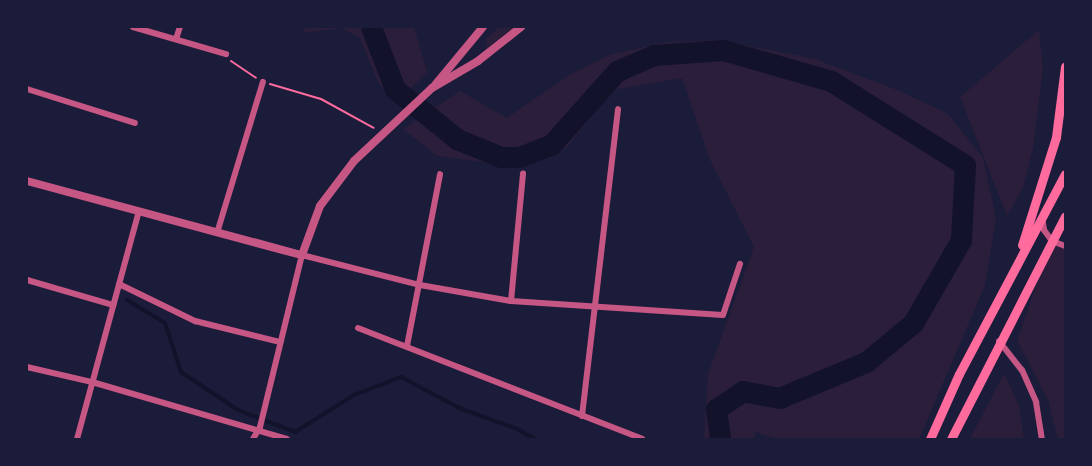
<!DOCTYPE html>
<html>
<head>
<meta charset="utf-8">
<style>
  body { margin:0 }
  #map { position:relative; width:1092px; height:466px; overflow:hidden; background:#1b1b3a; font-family:"Fira Sans",sans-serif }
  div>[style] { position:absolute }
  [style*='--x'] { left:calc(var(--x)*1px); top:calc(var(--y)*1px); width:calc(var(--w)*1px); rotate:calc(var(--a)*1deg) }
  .green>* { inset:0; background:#2a1e3b }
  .stream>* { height:4px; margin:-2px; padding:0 2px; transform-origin:2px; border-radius:2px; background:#12122b }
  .river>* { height:21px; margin:-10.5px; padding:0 10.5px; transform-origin:10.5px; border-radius:10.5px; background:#12122b }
  .path>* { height:2px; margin:-1px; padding:0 1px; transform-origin:1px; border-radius:1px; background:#ff6b9d }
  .minor>* { height:6px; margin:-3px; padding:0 3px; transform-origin:3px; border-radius:3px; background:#c65784 }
  .tertiary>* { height:8px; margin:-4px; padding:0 4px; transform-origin:4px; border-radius:4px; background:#c65784 }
  .primary>* { height:9px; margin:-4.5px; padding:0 4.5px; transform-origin:4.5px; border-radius:4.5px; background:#ff6b9d }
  span { translate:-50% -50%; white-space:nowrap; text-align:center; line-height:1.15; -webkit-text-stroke:4.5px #1b1b3a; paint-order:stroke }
  .frame { position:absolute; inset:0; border:28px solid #1b1b3a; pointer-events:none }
</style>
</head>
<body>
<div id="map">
  <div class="green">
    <div style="clip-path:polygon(304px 27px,414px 27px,427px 72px,396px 103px,378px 82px,360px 38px,342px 28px,304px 33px)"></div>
    <div style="clip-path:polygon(499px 27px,515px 27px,487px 48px,486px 39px)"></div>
    <div style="clip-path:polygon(1039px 30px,1043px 69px,1033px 148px,1023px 188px,1007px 216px,960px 97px)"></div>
    <div style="clip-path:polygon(718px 40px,815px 59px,900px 91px,948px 114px,983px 158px,996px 218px,985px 285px,919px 439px,776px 439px,756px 432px,754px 439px,704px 439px,708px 374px,754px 247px,710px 160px,682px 78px,613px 90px,566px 148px,517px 166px,437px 156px,403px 129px,460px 91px,507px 118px,569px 75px,609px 55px,666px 42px)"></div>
    <div style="clip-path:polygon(1052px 241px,1065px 246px,1065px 439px,1058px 439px,1048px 400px,1017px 340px)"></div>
    <div style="clip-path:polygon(1004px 373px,1019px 406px,1024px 439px,970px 439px)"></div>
  </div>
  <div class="stream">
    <div style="--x:127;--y:300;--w:44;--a:31.2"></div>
    <div style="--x:165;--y:323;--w:52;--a:71.9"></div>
    <div style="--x:181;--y:372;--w:69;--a:33.7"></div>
    <div style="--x:238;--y:410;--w:61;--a:21.1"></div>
    <div style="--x:295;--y:432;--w:70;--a:-32.1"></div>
    <div style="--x:354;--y:395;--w:50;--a:-21"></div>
    <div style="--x:401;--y:377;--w:66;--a:28.1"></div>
    <div style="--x:459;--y:408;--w:62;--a:19.9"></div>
    <div style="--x:517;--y:429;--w:21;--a:29"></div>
  </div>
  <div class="river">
    <div style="--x:371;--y:27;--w:66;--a:68.8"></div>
    <div style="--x:395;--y:89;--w:80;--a:38.9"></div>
    <div style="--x:457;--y:139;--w:48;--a:22.2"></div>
    <div style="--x:501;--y:157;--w:18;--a:0"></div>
    <div style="--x:519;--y:157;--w:34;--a:-21"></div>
    <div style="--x:551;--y:145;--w:99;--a:-48.3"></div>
    <div style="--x:617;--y:71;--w:40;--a:-23.4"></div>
    <div style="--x:654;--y:55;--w:69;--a:-4.1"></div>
    <div style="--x:723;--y:50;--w:112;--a:16"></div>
    <div style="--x:831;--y:81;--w:158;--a:32.1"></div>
    <div style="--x:965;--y:165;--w:75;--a:93.1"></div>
    <div style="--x:961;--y:240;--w:96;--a:120"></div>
    <div style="--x:913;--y:323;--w:61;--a:140.3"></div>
    <div style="--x:866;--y:362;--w:94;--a:157.5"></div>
    <div style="--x:779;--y:398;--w:37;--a:-169"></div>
    <div style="--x:743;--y:391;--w:32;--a:146"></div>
    <div style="--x:716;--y:409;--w:30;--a:82"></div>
  </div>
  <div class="path">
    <div style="--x:231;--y:61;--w:30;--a:34"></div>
    <div style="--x:270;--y:84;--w:53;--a:16.4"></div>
    <div style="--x:321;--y:99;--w:60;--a:28.7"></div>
  </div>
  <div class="minor">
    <div style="--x:133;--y:27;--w:97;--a:16.2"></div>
    <div style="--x:176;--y:39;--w:13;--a:-72"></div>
    <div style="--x:27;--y:89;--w:113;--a:17.5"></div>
    <div style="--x:1042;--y:217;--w:13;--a:81"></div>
    <div style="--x:1044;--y:230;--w:14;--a:54"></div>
    <div style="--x:1052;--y:241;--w:14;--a:21"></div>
    <div style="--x:217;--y:233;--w:158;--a:-73.1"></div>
    <div style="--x:27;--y:280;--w:90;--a:16.2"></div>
    <div style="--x:119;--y:284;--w:85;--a:26"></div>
    <div style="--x:195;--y:321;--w:88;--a:13.9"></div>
    <div style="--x:511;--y:301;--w:128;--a:-84.6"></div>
    <div style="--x:358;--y:328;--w:305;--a:21.3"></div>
    <div style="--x:999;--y:341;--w:37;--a:52"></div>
    <div style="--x:1022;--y:370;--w:35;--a:66"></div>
    <div style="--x:1036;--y:402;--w:37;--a:81"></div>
    <div style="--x:407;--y:346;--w:175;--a:-79.1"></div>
    <div style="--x:27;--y:367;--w:67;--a:13"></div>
    <div style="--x:92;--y:382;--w:203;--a:16.3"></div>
    <div style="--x:582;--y:416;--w:309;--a:-83.3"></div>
    <div style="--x:77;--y:439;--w:236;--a:-74.8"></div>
    <div style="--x:253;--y:439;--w:14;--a:-60"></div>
    <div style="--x:260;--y:427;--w:177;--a:-76.3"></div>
    <div style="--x:302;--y:255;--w:122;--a:14.3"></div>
    <div style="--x:420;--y:285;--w:92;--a:10"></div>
    <div style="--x:511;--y:301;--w:212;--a:3.8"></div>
    <div style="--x:723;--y:315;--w:54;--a:-71.6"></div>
  </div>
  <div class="tertiary">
    <div style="--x:435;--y:85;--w:75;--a:-50.4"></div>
    <div style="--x:27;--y:181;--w:285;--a:15.1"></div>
    <div style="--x:302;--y:255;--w:52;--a:-69.8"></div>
    <div style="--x:320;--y:206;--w:56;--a:-52.9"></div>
    <div style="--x:354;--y:161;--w:107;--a:-43.1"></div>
    <div style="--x:432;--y:88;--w:53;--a:-30.4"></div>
    <div style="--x:478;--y:61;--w:55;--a:-38.3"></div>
  </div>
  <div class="primary">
    <div style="--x:1022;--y:245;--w:113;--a:-72.5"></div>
    <div style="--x:1056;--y:137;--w:71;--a:-82.7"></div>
    <div style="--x:930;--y:439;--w:71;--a:-66"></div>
    <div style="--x:959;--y:374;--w:226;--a:-62.1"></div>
    <div style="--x:951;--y:439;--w:250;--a:-62.9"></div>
  </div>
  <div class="frame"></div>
</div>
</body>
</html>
